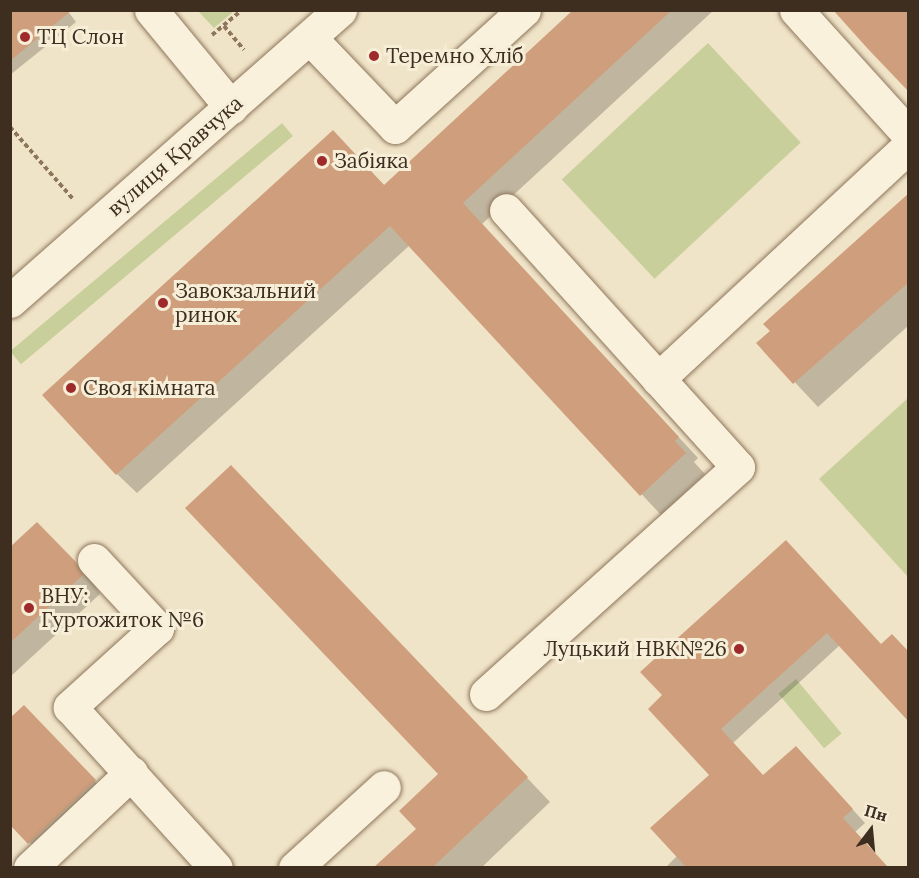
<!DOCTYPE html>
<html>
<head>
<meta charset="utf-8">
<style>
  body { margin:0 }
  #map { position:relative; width:919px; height:878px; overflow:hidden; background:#f0e4c8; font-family:Lora,serif }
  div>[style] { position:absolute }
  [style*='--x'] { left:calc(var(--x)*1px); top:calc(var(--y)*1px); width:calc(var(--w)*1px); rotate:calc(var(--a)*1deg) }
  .green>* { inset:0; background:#c9cf9b; transform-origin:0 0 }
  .shadow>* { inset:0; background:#0003 }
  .building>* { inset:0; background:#cf9f7d }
  .path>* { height:4px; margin-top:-2px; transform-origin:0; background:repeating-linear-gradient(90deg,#8d765c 0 4.5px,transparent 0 7.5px) }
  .roads { filter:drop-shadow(0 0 2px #8d765c) drop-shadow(0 0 2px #8d765c) }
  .minor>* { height:33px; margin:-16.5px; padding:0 16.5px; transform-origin:16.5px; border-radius:16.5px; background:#faf1dc }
  .dots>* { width:16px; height:16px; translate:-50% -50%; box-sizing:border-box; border:3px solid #f7eed8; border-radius:50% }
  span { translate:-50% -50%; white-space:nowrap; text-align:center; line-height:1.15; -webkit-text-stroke:6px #f7eed8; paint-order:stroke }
  .poi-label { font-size:21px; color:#3d2e20 }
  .left { translate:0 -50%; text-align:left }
  .right { translate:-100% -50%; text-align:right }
  .street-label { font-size:21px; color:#3d2e20 }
  .frame { position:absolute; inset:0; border:12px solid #3d2e20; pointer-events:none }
  .north { position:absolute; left:841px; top:800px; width:60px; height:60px; -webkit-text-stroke:4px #f7eed8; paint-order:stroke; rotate:16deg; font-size:16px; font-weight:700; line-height:24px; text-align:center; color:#3d2e20 }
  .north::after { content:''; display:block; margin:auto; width:21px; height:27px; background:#3d2e20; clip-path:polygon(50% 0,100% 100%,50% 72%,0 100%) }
</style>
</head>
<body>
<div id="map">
  <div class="green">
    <div style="clip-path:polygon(198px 11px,234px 11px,214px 28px)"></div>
    <div style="left:708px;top:43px;width:136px;height:200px;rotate:47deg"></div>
    <div style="left:282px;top:123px;width:17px;height:355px;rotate:50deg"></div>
    <div style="clip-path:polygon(908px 398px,908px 577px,819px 479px)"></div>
    <div style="left:796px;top:679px;width:71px;height:23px;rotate:50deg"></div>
  </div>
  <div class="shadow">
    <div style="clip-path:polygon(10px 10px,67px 10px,76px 22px,10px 75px)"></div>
    <div style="clip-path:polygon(576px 10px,714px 10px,482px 224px,698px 458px,694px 462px,705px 474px,661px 515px,410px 245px,137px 493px,117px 474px,333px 132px,385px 186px)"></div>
    <div style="clip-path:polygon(908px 195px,908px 326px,818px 407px,758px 343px)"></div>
    <div style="clip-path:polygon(254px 490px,550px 802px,481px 868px,377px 868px,418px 829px,440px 775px)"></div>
    <div style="clip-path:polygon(55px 541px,93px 582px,100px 594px,10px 677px,10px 549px)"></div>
    <div style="clip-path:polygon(786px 542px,840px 645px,733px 743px,764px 777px,809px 761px,865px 823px,855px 832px,887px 868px,665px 868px,677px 856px,711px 775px,664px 696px)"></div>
    <div style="clip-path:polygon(42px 725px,112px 799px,47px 860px,10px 822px)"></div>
  </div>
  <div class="building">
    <div style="clip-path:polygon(10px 10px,72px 10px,10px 61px)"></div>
    <div style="clip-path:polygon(573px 10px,672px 10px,463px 203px,679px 437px,675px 441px,686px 453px,640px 496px,390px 226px,116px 475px,42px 395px,333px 130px,384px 185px)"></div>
    <div style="clip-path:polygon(833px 10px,909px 10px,909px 92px,868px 49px)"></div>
    <div style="clip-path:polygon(909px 193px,909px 282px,793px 384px,756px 343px,770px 331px,763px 324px)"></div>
    <div style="clip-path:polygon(231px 465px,528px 777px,433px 867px,374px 867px,416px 829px,399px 811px,438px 774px,185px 508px)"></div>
    <div style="clip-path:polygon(37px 522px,76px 562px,83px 575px,10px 643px,10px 547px)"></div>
    <div style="clip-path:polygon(786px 540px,881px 644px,892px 634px,909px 652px,909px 722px,827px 633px,721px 729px,763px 775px,796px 746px,853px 809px,843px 818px,888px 867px,686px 867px,650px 828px,709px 775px,648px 709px,662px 695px,640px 672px)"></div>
    <div style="clip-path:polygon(24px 705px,96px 780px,28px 844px,10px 825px,10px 718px)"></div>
  </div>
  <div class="path">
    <div style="--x:224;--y:26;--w:31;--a:50"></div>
    <div style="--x:212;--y:35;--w:39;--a:-40"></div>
    <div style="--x:10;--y:127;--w:97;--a:48.8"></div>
  </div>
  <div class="roads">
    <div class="minor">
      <div style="--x:151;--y:10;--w:126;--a:50.5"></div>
      <div style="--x:796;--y:10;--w:167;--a:47.9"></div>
      <div style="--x:310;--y:38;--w:123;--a:46.3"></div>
      <div style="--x:395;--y:127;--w:174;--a:-42.2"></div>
      <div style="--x:10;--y:301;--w:440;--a:-41.4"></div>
      <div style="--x:658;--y:379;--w:341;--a:-42.9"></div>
      <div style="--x:94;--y:560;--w:93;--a:47.2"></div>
      <div style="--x:157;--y:628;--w:118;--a:137.8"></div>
      <div style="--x:70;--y:707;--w:217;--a:47.8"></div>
      <div style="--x:486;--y:694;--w:339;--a:-42"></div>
      <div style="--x:738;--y:467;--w:346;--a:-132.1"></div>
      <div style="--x:30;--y:868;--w:139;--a:-43.2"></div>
      <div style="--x:295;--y:868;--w:120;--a:-42.3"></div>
    </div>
  </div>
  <div class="dots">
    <div style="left:25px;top:37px;background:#9e2a2b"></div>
    <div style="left:374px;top:56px;background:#9e2a2b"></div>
    <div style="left:322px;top:161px;background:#9e2a2b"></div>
    <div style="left:163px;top:303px;background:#9e2a2b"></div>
    <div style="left:71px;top:388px;background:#9e2a2b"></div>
    <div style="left:29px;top:608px;background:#9e2a2b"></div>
    <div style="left:739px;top:649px;background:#9e2a2b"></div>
  </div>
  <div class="poi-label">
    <span class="left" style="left:37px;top:37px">ТЦ Слон</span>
    <span class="left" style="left:386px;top:56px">Теремно Хліб</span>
    <span class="left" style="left:334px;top:161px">Забіяка</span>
    <span class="left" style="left:175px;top:303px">Завокзальний<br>ринок</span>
    <span class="left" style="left:83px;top:388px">Своя кімната</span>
    <span class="left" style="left:41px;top:608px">ВНУ:<br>Гуртожиток №6</span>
    <span class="right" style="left:727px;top:649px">Луцький НВК№26</span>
  </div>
  <div class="street-label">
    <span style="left:175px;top:156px;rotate:-41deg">вулиця Кравчука</span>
  </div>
  <div class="frame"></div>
  <div class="north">Пн</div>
</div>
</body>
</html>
